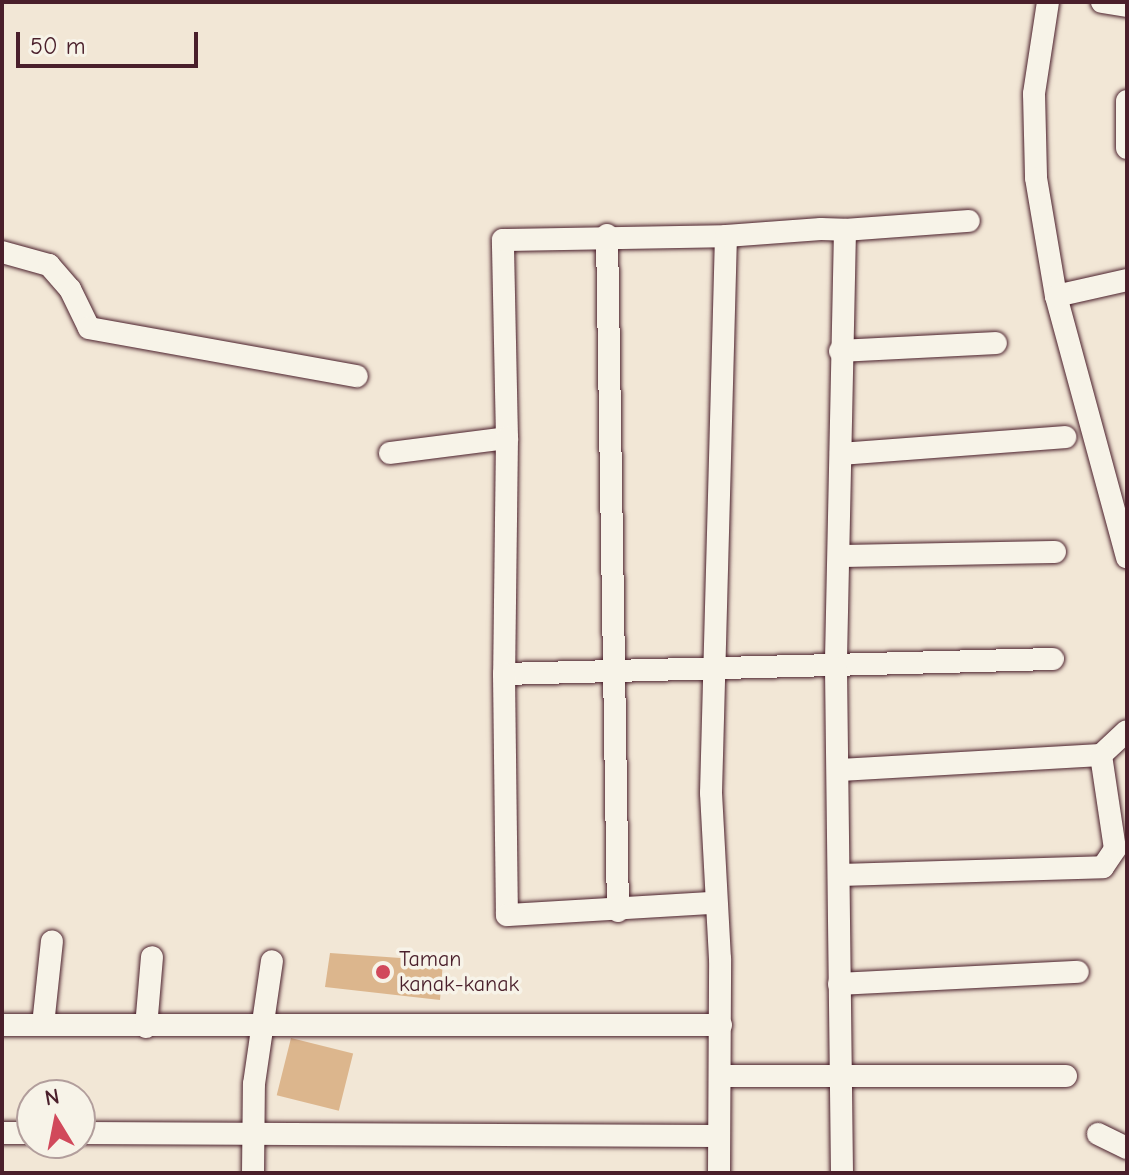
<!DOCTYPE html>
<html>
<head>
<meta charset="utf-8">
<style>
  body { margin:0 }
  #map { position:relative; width:1129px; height:1175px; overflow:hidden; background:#f2e7d6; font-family:"Comic Neue",sans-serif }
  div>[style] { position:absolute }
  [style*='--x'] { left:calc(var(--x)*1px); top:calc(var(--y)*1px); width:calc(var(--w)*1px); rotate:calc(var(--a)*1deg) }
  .building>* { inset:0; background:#dcb68d; transform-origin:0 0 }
  .roads { filter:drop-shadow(0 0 2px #4a1f2b) drop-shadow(0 0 2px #4a1f2b) }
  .minor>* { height:22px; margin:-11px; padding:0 11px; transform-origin:11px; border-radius:11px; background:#f7f3e8 }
  .dots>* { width:22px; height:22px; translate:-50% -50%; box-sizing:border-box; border:4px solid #f7f3e8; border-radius:50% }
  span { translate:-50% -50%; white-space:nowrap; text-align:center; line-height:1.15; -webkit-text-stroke:7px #f7f3e8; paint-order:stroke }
  .poi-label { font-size:22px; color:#4a1f2b }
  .left { translate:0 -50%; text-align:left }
  .frame { position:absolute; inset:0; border:4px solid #4a1f2b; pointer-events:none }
  .north { position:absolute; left:16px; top:1079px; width:80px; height:80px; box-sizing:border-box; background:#f7f3e8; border:2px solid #b29e9c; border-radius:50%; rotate:350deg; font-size:22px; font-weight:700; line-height:32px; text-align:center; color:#4a1f2b }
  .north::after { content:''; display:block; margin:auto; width:28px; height:36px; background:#d1495b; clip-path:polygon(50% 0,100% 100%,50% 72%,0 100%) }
  .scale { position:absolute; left:16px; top:32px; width:182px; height:36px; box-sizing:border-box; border:4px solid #4a1f2b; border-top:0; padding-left:10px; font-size:24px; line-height:28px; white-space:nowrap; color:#4a1f2b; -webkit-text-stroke:6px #f7f3e8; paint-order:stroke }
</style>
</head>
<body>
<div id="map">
  <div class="building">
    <div style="clip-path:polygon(330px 953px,443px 961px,440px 1000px,325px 987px)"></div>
    <div style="left:291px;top:1038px;width:64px;height:59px;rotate:14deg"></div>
  </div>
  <div class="roads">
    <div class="minor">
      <div style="--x:1048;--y:2;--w:93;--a:98.7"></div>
      <div style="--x:1034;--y:94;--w:84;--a:88.6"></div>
      <div style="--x:1036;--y:178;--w:120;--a:80.4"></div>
      <div style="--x:1056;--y:296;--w:271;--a:74.8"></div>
      <div style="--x:1102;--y:2;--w:25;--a:9"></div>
      <div style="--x:1127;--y:101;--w:47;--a:90"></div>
      <div style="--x:845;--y:230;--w:124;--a:-4.2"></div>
      <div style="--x:607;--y:235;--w:676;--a:89.07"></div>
      <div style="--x:2;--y:252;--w:49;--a:15.5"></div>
      <div style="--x:49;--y:265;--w:32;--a:49"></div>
      <div style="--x:70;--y:289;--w:43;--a:64"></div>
      <div style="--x:89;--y:328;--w:272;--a:10.2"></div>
      <div style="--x:1056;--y:296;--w:73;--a:-12.7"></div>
      <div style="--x:840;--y:351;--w:156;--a:-2.9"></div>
      <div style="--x:507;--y:438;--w:198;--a:-91.2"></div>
      <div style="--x:503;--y:240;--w:223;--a:-1"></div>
      <div style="--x:390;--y:453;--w:118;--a:-7.3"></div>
      <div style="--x:507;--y:438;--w:236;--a:90.7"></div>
      <div style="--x:504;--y:674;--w:549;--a:-1.57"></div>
      <div style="--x:841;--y:454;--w:225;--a:-4.3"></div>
      <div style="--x:841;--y:556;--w:214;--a:-1.1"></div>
      <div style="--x:504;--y:674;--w:241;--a:89.3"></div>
      <div style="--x:507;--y:915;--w:205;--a:-3.4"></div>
      <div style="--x:840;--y:770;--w:261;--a:-3.3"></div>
      <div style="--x:1101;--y:755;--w:35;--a:-43"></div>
      <div style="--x:840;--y:875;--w:263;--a:-1.7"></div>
      <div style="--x:1103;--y:867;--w:22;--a:-56"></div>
      <div style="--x:1115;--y:849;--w:95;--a:-98.5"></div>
      <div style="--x:839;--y:984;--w:239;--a:-2.9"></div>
      <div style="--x:2;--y:1025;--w:719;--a:0"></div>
      <div style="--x:43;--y:1025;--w:84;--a:-83.9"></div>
      <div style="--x:146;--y:1027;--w:70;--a:-85.1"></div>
      <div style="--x:720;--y:1076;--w:346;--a:0"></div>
      <div style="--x:2;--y:1133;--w:30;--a:0"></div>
      <div style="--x:80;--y:1133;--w:636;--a:0.27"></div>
      <div style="--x:1098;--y:1134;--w:32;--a:26"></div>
      <div style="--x:253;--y:1173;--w:89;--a:-89.4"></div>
      <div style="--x:254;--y:1084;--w:124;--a:-81.7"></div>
      <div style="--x:719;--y:1173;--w:214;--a:-89.7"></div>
      <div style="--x:720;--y:959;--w:166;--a:-93.1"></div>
      <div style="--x:711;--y:793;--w:557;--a:-88.46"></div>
      <div style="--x:726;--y:236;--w:95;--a:-4.2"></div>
      <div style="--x:821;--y:229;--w:24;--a:2"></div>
      <div style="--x:845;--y:230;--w:438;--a:91.2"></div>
      <div style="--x:836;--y:668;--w:505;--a:89.32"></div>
    </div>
  </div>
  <div class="dots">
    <div style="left:383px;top:972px;background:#d1495b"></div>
  </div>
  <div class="poi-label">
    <span class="left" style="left:399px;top:972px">Taman<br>kanak-kanak</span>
  </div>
  <div class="frame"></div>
  <div class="north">N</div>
  <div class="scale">50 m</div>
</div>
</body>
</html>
